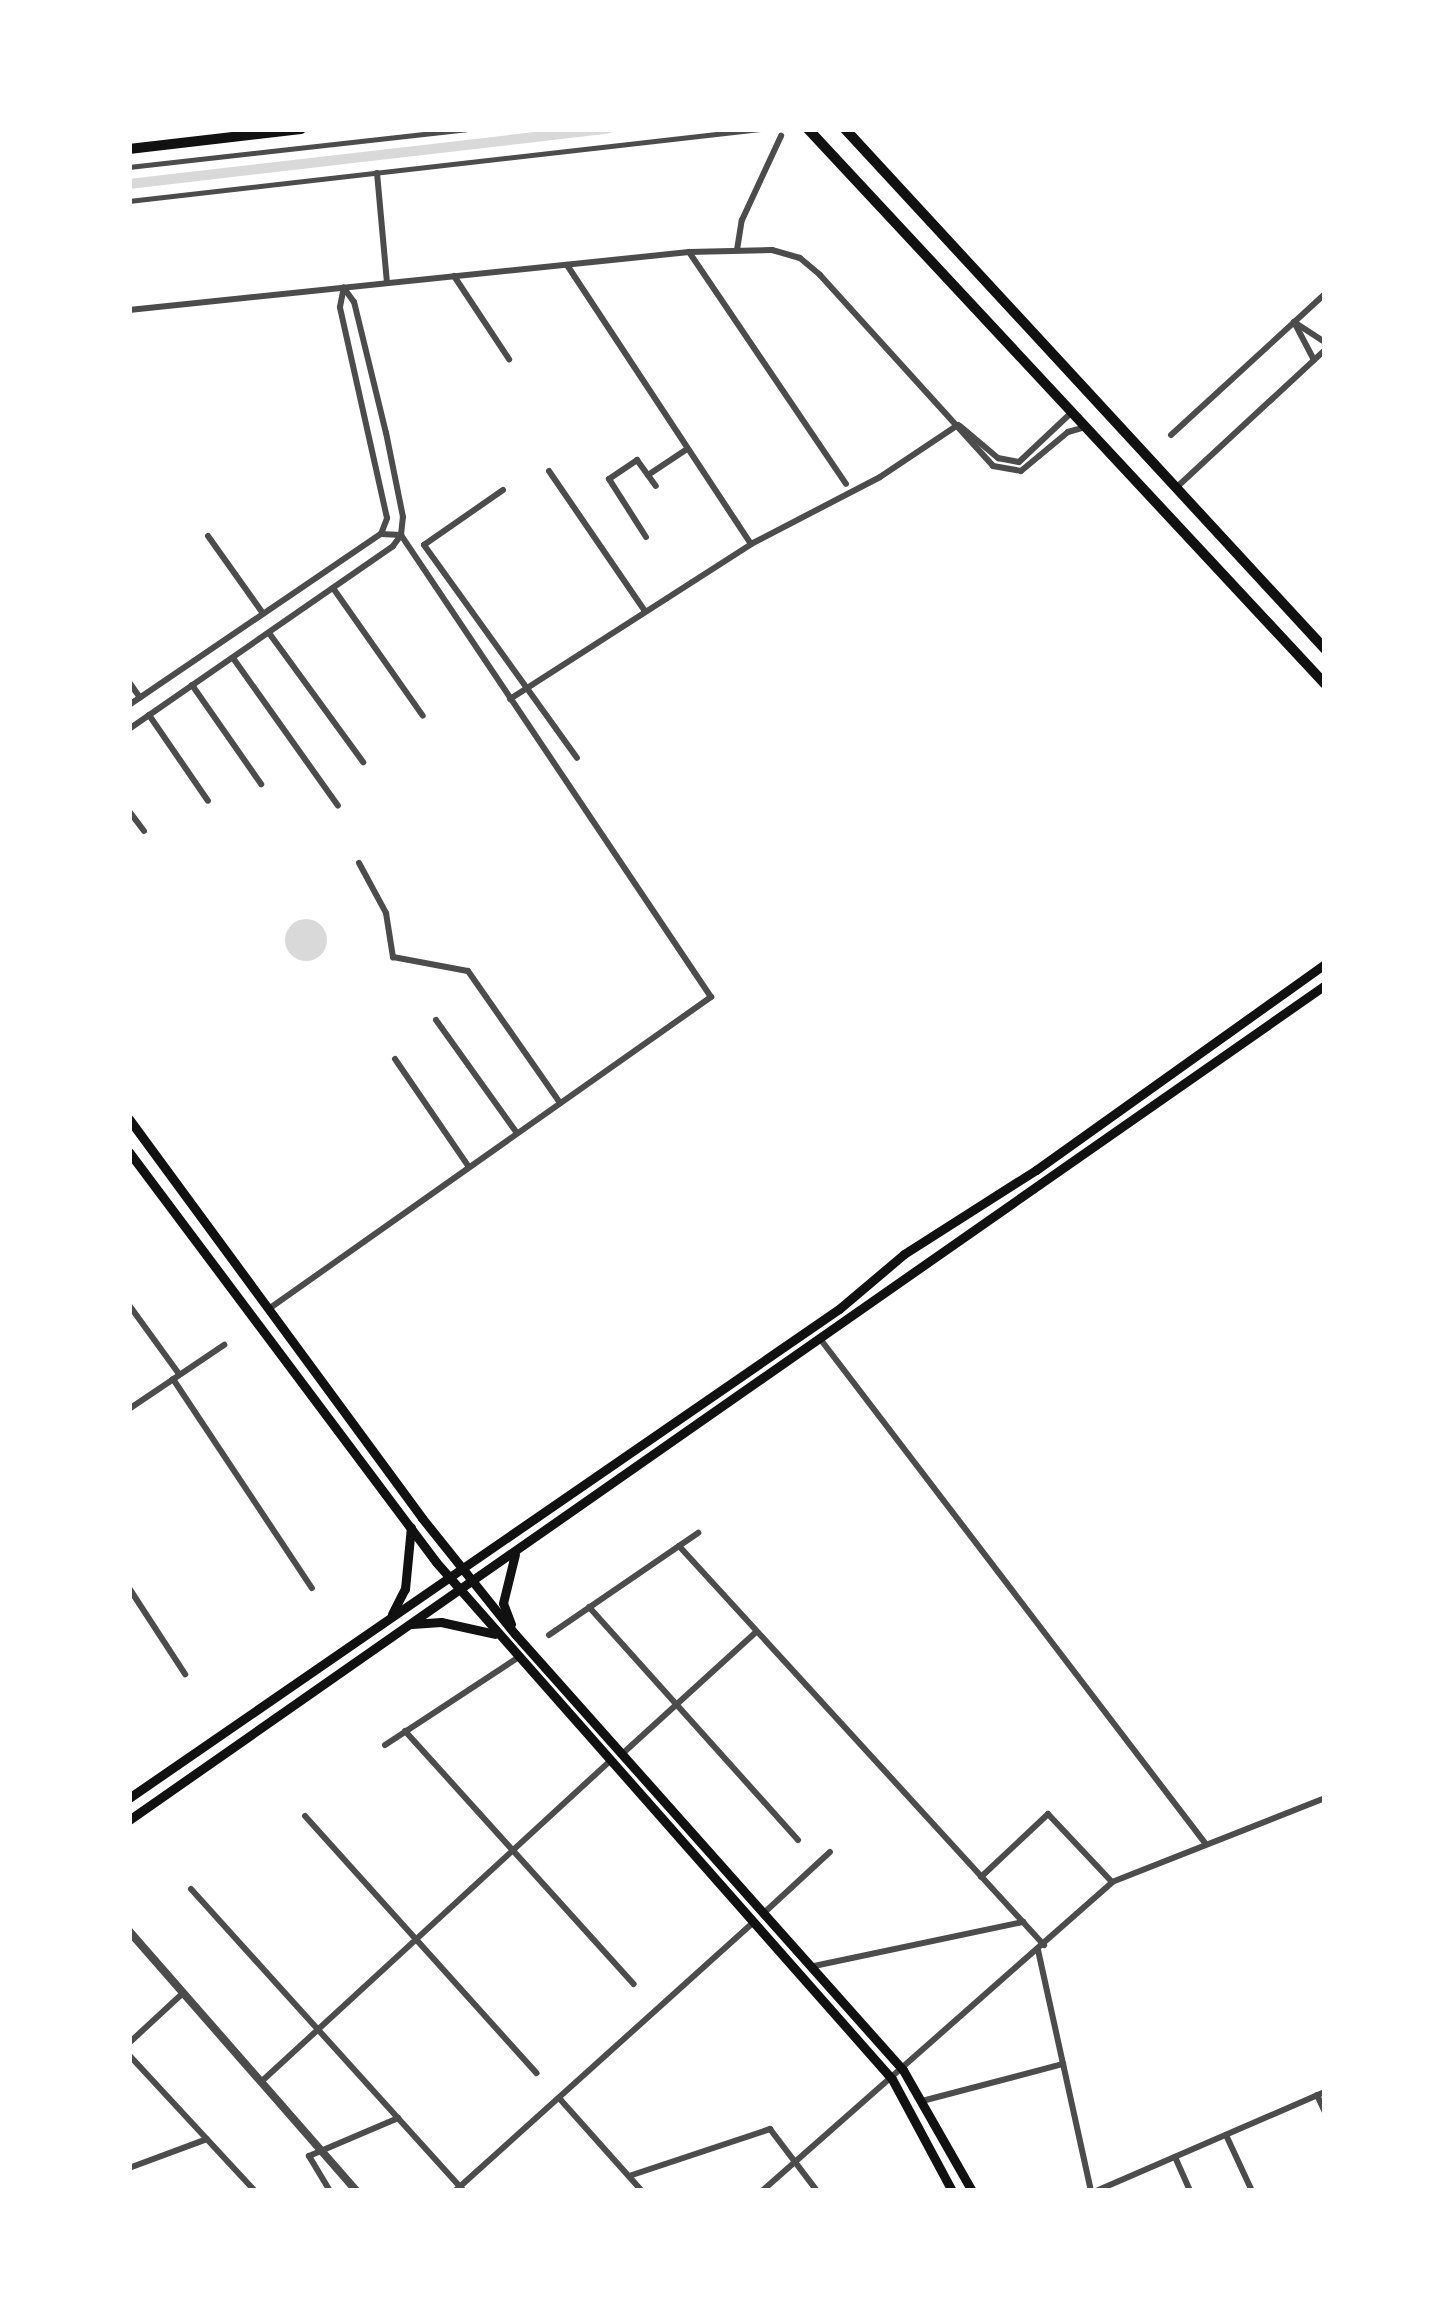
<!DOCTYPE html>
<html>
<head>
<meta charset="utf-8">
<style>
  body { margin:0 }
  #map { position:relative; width:1454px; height:2320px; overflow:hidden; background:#fff; font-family:Arial,sans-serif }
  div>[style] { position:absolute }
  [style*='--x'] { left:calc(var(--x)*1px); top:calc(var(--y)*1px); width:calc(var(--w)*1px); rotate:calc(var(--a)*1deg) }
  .water>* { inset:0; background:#d9d9d9 }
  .round { border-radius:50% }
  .canal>* { height:10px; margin:-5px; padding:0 5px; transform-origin:5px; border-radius:5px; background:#d9d9d9 }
  .pedestrian>* { height:4.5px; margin:-2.25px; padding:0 2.25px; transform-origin:2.25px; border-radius:2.25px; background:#4c4c4c }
  .minor>* { height:6px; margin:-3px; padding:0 3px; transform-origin:3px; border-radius:3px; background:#4c4c4c }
  .tertiary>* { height:8px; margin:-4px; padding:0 4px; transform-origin:4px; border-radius:4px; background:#4c4c4c }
  .secondary>* { height:9px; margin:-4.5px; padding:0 4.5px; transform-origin:4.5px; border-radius:4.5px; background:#111 }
  .primary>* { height:10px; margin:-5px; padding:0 5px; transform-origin:5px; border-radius:5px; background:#111 }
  span { translate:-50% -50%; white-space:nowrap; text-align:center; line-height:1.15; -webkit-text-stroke:9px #fff; paint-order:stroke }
  .frame { position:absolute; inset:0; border:132px solid #fff; pointer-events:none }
</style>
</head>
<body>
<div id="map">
  <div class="water">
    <div class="round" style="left:285px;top:919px;width:42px;height:42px"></div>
  </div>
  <div class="canal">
    <div style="--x:129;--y:184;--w:482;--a:-6.6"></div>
  </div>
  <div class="pedestrian">
    <div style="--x:129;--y:167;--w:339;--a:-6.4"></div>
    <div style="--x:129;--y:201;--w:635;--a:-6.51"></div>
  </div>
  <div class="minor">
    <div style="--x:377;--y:173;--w:109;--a:84.8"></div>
    <div style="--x:737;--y:250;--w:30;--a:-81"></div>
    <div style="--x:742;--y:220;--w:93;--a:-65.1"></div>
    <div style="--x:689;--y:252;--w:280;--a:55.9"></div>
    <div style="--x:567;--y:265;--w:334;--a:56.6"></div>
    <div style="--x:454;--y:276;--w:100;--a:56.5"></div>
    <div style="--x:129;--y:310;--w:563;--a:-5.91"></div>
    <div style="--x:689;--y:252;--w:83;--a:-1.4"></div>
    <div style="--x:772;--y:250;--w:29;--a:16"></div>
    <div style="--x:800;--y:258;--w:26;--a:40"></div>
    <div style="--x:820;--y:275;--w:258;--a:47.8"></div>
    <div style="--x:993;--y:466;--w:28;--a:10"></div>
    <div style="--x:1021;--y:471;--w:61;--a:-39.7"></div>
    <div style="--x:1068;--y:432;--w:15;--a:-16"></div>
    <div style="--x:1314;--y:360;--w:43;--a:-117.8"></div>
    <div style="--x:1294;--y:322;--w:37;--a:33"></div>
    <div style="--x:960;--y:426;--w:50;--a:40.1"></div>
    <div style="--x:998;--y:458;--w:21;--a:11"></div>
    <div style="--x:1019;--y:462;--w:71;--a:-43.3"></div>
    <div style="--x:1171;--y:435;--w:209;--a:-42.5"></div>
    <div style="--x:549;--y:471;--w:170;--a:55.6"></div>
    <div style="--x:648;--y:475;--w:47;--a:-33.7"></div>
    <div style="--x:1178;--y:486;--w:200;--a:-42.8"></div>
    <div style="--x:503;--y:490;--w:96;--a:145.2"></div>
    <div style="--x:424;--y:545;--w:262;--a:54.3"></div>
    <div style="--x:208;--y:536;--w:93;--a:54.6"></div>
    <div style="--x:646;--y:537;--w:69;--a:-122.5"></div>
    <div style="--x:609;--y:479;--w:34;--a:-34"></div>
    <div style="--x:637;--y:460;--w:32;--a:54"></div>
    <div style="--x:333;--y:588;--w:156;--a:54.9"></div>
    <div style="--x:269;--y:633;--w:160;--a:53.9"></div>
    <div style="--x:233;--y:658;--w:181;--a:54.6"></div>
    <div style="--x:129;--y:682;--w:19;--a:55"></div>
    <div style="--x:192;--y:685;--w:121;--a:55.1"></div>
    <div style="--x:510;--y:699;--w:287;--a:-32.7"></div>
    <div style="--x:751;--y:544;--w:145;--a:-27.4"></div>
    <div style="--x:880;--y:477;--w:94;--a:-33.7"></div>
    <div style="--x:129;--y:705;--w:305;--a:-34.2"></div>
    <div style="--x:381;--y:534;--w:17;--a:-69"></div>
    <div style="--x:387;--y:518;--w:216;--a:-102.6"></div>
    <div style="--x:340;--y:307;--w:20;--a:-79"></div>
    <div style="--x:149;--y:715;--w:104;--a:55.5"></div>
    <div style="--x:129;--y:729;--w:321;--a:-34.7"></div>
    <div style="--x:393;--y:546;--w:14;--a:-54"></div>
    <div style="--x:401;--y:535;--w:18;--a:-84"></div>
    <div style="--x:403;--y:517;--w:86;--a:-101.4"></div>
    <div style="--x:386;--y:433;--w:135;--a:-103.7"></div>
    <div style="--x:354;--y:302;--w:17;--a:-126"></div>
    <div style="--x:129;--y:811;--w:25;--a:53"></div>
    <div style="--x:359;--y:863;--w:57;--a:61.6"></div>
    <div style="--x:386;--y:913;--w:45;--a:81"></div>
    <div style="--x:393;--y:957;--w:76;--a:10.6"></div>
    <div style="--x:468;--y:971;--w:161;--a:55.1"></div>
    <div style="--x:436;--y:1020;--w:139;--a:54.4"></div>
    <div style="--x:395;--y:1059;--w:131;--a:55.6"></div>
    <div style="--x:129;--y:1305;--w:85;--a:54.1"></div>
    <div style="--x:270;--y:1308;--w:540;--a:-35.19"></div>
    <div style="--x:711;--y:997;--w:556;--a:-123.86"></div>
    <div style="--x:401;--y:535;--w:20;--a:-177"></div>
    <div style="--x:821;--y:1340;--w:633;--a:52.64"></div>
    <div style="--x:173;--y:1379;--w:251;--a:56.4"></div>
    <div style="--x:129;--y:1409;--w:115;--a:-34"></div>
    <div style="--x:679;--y:1546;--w:541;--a:47.55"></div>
    <div style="--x:129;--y:1588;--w:103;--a:56.9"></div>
    <div style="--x:589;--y:1607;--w:313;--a:48.1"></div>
    <div style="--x:549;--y:1635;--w:181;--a:-34.4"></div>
    <div style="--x:405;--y:1731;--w:341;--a:47.9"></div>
    <div style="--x:385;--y:1745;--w:157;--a:-33.3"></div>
    <div style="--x:621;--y:1755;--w:183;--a:-42.3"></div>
    <div style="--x:305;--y:1816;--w:346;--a:48"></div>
    <div style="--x:981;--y:1877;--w:92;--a:-43.2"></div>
    <div style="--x:1048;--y:1814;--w:93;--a:46.7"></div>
    <div style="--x:191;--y:1889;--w:407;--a:47.9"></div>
    <div style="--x:766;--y:1911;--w:87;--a:-42.7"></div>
    <div style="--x:1038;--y:1950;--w:247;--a:77.6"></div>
    <div style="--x:814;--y:1966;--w:214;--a:-11.9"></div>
    <div style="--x:129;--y:2043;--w:74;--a:-42.8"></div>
    <div style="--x:129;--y:2055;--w:185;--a:47.2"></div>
    <div style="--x:262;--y:2081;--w:470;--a:-42.6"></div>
    <div style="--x:1317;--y:2095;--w:19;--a:65"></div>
    <div style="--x:559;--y:2098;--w:125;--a:48.3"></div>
    <div style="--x:922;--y:2101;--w:146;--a:-14.7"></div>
    <div style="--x:1226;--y:2135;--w:62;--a:65.1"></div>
    <div style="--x:1175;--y:2157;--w:37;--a:66"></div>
    <div style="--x:129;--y:2168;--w:83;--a:-20.4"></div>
    <div style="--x:629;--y:2176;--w:149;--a:-18.4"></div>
    <div style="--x:770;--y:2129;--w:78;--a:52.8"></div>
    <div style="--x:330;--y:2191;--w:41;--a:-121"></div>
    <div style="--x:309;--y:2156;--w:97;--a:-23.1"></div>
    <div style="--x:455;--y:2191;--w:402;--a:-42"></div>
    <div style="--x:762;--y:2191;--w:467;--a:-41.4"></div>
    <div style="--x:1112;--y:1882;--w:229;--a:-21.5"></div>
    <div style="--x:1096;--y:2191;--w:249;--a:-23.4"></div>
  </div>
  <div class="tertiary">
    <div style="--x:129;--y:1931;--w:346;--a:48.8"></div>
  </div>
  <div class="secondary">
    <div style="--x:129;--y:1119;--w:495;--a:53.7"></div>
    <div style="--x:422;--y:1518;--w:149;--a:51.3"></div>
    <div style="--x:515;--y:1634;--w:584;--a:48.33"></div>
    <div style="--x:903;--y:2070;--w:139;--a:60.3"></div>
    <div style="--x:129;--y:1152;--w:512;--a:53.17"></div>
    <div style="--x:436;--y:1562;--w:689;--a:48.59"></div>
    <div style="--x:892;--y:2079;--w:127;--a:61.8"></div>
    <div style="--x:392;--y:1614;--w:28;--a:-63"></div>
    <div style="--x:405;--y:1589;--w:62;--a:-84.5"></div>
    <div style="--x:412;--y:1624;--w:29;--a:-4"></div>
    <div style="--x:441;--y:1622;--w:55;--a:12.5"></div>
    <div style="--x:511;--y:1624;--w:22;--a:-111"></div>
    <div style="--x:503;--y:1603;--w:50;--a:-76.2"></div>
    <div style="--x:129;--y:1798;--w:862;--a:-34.56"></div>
    <div style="--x:839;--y:1309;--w:85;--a:-40.2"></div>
    <div style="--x:904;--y:1254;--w:156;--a:-32.5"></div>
    <div style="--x:1036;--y:1170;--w:355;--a:-35.5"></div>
    <div style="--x:129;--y:1820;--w:1459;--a:-34.92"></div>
  </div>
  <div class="primary">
    <div style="--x:808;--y:129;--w:758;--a:47.03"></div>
    <div style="--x:845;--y:129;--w:708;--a:47.29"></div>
    <div style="--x:129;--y:149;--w:173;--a:-6.6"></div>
  </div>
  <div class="frame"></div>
</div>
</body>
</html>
